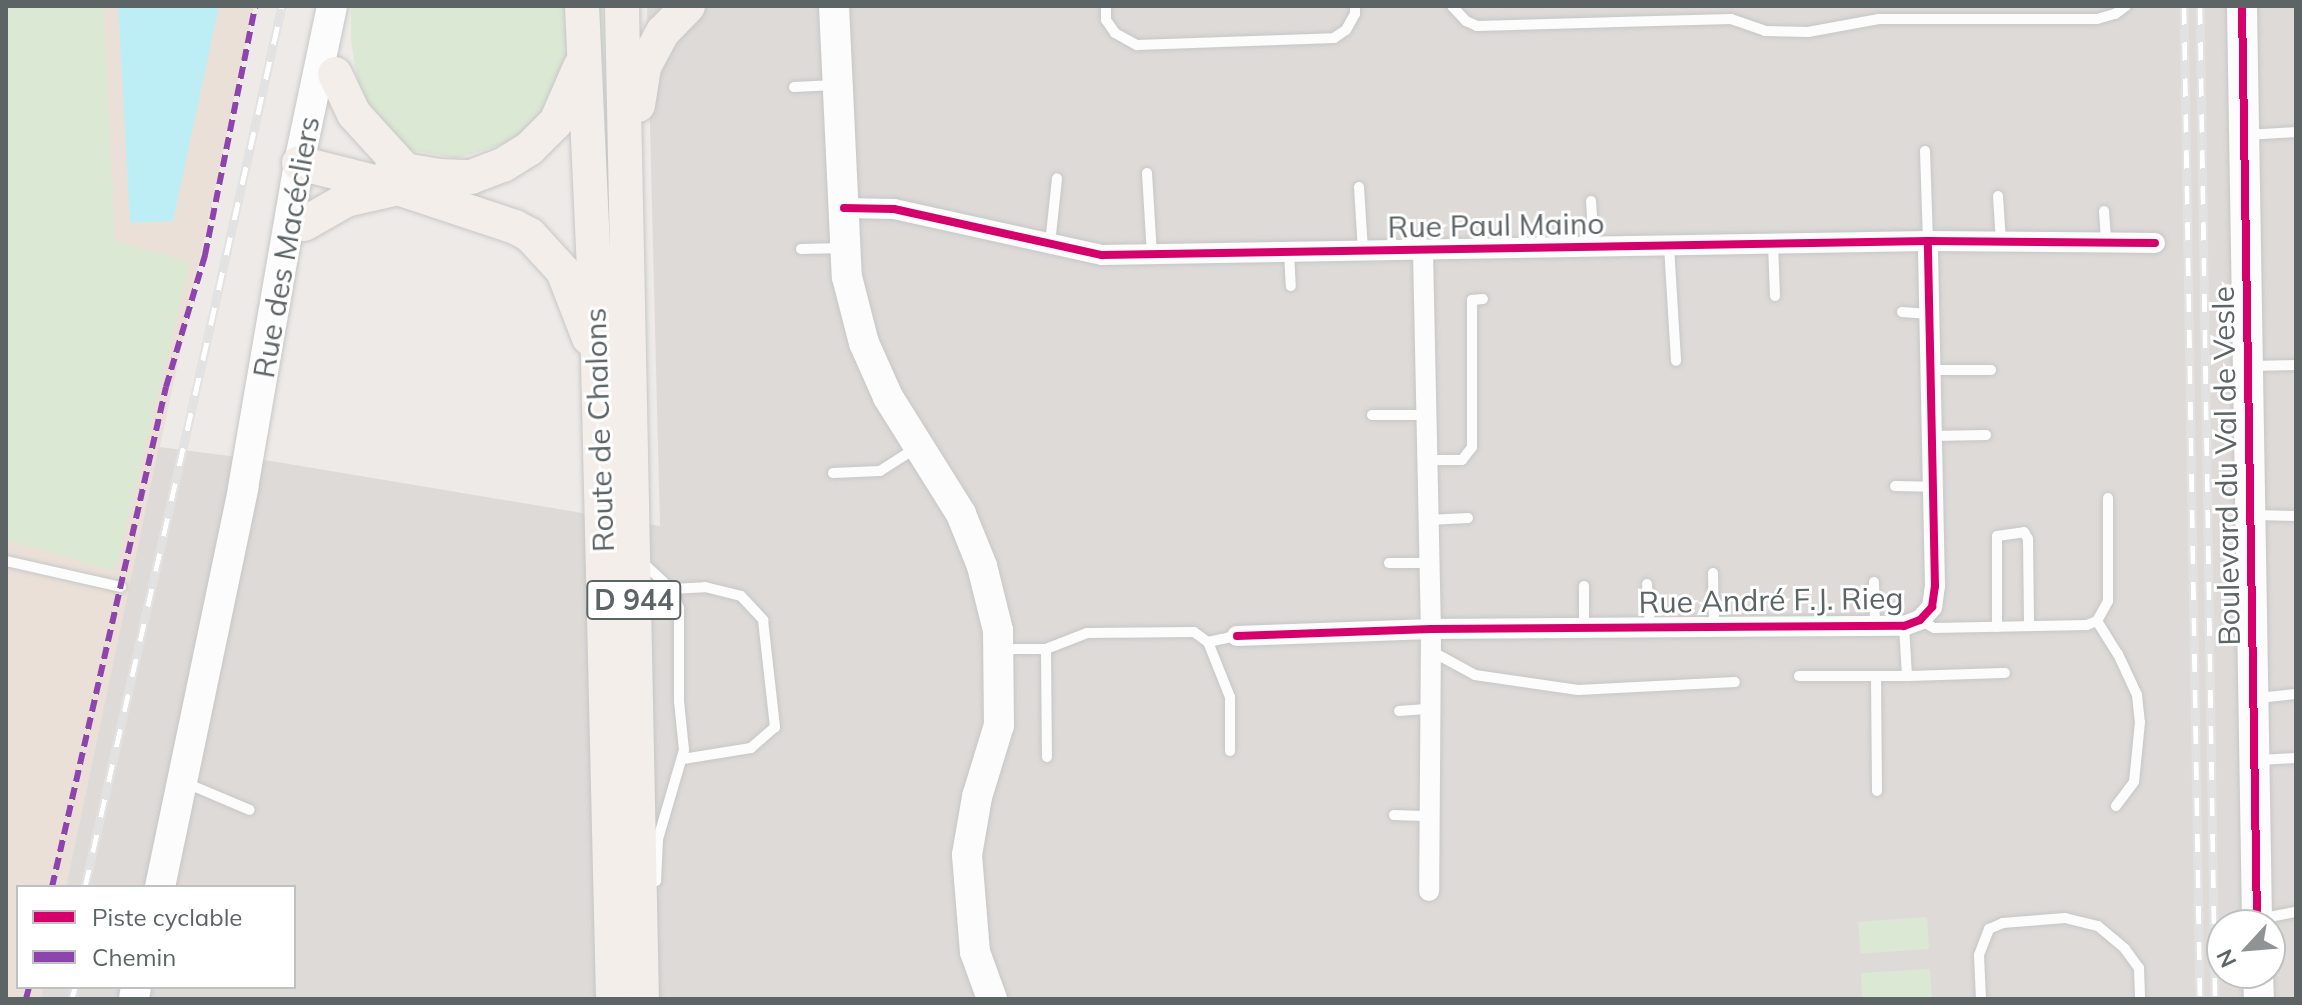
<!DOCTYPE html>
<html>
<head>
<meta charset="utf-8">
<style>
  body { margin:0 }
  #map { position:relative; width:2302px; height:1005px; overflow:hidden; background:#edeae8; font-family:Mulish,sans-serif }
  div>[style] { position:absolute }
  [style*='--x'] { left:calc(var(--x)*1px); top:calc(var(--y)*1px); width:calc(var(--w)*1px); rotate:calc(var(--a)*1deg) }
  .commercial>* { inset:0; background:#eae0d8 }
  .industrial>* { inset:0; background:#dddad8 }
  .green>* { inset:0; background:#dbe8d4; transform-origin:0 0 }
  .water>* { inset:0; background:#bdeef6 }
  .roads { filter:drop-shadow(0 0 2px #c6c7c6) drop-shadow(0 0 2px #c6c7c6) }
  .lane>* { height:10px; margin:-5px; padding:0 5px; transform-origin:5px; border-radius:5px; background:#fcfcfc }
  .street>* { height:20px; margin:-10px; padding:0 10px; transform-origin:10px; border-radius:10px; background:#fcfcfc }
  .secondary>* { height:30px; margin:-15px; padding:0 15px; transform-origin:15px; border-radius:15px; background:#fcfcfc }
  .primary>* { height:34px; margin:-17px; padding:0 17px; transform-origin:17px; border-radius:17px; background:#f3eee9 }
  .rail>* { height:9px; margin-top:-4.5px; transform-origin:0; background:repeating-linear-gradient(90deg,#fff 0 18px,#e2e2e2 0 36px); box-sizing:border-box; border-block:2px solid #e2e2e2 }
  .quiet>* { height:6px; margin-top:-3px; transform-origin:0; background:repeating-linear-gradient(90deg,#8e44ad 0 12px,transparent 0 18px) }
  .cycleway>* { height:8px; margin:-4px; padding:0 4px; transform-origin:4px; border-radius:4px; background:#d6006c }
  span { translate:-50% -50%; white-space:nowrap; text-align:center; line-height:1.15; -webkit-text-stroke:6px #fff; paint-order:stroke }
  .shield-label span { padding:2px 6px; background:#fff; border:2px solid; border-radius:6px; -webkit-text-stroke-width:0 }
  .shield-label { font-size:28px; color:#5d6466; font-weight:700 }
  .street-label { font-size:30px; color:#5d6466 }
  .frame { position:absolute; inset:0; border:8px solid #5d6466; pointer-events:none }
  .legend { position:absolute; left:16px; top:885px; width:280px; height:104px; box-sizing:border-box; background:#fff; border:2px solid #bec1c2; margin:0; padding:10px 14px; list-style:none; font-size:24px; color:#5d6466 }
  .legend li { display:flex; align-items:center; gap:16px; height:40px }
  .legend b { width:40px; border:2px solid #bec1c2 }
  .north { position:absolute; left:2206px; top:909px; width:80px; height:80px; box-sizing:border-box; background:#fff; border:2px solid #bec1c2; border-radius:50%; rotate:244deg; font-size:22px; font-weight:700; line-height:32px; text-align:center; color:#5d6466 }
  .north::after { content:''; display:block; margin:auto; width:28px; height:36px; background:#8f9394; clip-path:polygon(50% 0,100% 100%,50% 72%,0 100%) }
</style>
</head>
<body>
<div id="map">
  <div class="commercial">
    <div style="clip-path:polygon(6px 6px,254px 6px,66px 887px,18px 887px,18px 987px,44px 987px,41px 999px,6px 999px)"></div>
  </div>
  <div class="industrial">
    <div style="clip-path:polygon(evenodd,647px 6px,2296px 6px,2296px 999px,41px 999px,44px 987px,294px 987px,294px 887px,66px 887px,159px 447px,271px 461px,660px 526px,647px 6px,2222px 925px,2270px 925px,2270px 973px,2222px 973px,2222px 925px)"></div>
  </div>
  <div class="green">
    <div style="clip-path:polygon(6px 6px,103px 6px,115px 241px,190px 262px,115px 571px,6px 540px)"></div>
    <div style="clip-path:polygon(351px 6px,602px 6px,604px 62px,515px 141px,457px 158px,405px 149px,359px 91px,351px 40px)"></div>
    <div style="left:1927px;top:917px;width:32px;height:69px;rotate:86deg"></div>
    <div style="clip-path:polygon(1930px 969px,1932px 999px,1862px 999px,1861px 973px)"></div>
  </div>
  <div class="water">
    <div style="clip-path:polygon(118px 6px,219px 6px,173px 221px,130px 223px)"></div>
  </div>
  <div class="roads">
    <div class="lane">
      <div style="--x:1106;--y:6;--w:14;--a:90"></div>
      <div style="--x:1106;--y:20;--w:16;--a:55"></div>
      <div style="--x:1115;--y:33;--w:25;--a:29"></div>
      <div style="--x:1137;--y:45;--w:197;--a:-2"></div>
      <div style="--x:1334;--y:38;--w:14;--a:-34"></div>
      <div style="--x:1346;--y:30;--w:18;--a:-61"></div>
      <div style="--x:1355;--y:14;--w:8;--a:-90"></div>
      <div style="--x:1452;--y:6;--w:21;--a:47"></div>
      <div style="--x:1466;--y:21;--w:12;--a:24"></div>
      <div style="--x:1477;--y:26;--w:254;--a:-1.6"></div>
      <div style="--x:1731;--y:19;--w:36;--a:19"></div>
      <div style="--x:1765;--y:31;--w:43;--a:1.3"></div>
      <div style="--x:1808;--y:32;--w:72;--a:-10.4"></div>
      <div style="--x:1879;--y:19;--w:218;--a:0"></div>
      <div style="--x:2097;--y:19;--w:19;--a:-16"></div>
      <div style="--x:2115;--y:14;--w:14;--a:-36"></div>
      <div style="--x:794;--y:87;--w:42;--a:-2.7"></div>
      <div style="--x:2246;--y:135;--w:50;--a:-3.4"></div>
      <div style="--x:1925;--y:151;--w:90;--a:88.1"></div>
      <div style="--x:1147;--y:173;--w:81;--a:86.5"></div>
      <div style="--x:1359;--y:187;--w:64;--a:86.4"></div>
      <div style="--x:1998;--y:196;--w:46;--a:86.3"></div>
      <div style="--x:1591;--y:201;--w:46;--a:86.3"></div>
      <div style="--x:2104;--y:211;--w:31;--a:86"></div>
      <div style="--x:1050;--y:244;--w:66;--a:-83.9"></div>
      <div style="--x:1773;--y:244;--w:52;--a:87.8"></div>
      <div style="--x:1669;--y:246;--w:115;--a:86.5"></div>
      <div style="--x:801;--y:249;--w:42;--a:-1.4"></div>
      <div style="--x:1289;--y:252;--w:34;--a:87"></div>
      <div style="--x:1902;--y:312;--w:28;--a:4"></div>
      <div style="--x:2250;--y:366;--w:46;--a:-1.2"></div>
      <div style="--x:1931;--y:370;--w:60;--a:0"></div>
      <div style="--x:1372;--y:415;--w:54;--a:0"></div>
      <div style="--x:1933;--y:436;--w:53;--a:-1.1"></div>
      <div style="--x:1427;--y:460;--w:35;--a:0"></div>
      <div style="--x:1462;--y:460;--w:16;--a:-52"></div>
      <div style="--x:1472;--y:447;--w:147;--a:-90"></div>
      <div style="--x:1472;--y:300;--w:11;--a:-5"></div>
      <div style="--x:833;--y:473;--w:47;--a:-2.4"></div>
      <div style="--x:880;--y:471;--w:43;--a:-32.6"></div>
      <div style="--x:1895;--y:486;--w:39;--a:1"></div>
      <div style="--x:2253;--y:515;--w:43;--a:1.3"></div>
      <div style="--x:1428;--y:520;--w:40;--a:-2.9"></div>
      <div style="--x:6;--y:561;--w:118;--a:12.7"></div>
      <div style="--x:641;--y:561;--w:41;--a:43"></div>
      <div style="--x:671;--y:589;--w:21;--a:67"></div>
      <div style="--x:679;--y:608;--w:93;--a:90"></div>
      <div style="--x:679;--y:701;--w:49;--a:84.2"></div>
      <div style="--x:684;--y:750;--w:93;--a:106.3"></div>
      <div style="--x:658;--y:839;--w:42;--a:92.7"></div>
      <div style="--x:1389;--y:563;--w:40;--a:0"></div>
      <div style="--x:1713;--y:573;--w:54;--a:88.9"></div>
      <div style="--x:1874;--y:582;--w:43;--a:88.7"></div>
      <div style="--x:1647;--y:584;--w:43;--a:86"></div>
      <div style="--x:1584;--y:586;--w:42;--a:90"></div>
      <div style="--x:671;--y:589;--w:34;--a:-3"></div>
      <div style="--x:705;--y:587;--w:37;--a:14"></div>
      <div style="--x:741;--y:596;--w:33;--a:47"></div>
      <div style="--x:763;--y:620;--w:108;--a:83.6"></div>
      <div style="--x:775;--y:727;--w:32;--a:139"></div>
      <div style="--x:751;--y:748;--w:69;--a:170.8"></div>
      <div style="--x:1920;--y:620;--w:16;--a:30"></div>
      <div style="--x:1934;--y:628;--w:153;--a:-1.1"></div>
      <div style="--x:2087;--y:625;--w:11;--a:-22"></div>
      <div style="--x:2097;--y:621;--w:23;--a:-61"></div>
      <div style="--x:2108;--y:601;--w:103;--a:-90"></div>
      <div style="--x:2097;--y:621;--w:39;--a:58"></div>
      <div style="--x:2118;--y:654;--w:45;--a:65.1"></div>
      <div style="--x:2137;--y:695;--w:27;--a:84"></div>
      <div style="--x:2140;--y:722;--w:60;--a:95.7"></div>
      <div style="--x:2134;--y:782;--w:30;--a:127"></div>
      <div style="--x:1997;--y:627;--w:91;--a:-90"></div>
      <div style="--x:1997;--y:536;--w:27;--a:-8"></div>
      <div style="--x:2024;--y:532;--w:8;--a:60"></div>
      <div style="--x:2028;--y:539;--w:87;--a:89.3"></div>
      <div style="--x:1208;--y:642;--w:30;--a:-12"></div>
      <div style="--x:1000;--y:649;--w:46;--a:0"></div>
      <div style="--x:1046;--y:649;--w:44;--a:-21.3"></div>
      <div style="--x:1087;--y:633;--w:107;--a:-0.5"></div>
      <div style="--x:1194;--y:632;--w:17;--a:36"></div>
      <div style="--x:1208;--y:642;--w:59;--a:68.2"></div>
      <div style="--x:1230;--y:697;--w:54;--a:90"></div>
      <div style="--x:1046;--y:649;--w:108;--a:89.5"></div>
      <div style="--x:1431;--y:651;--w:50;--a:28.6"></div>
      <div style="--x:1475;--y:675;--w:104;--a:8.3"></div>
      <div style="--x:1578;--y:690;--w:157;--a:-2.9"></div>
      <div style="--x:1799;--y:676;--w:108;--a:0"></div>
      <div style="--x:1907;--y:676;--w:50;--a:-93.4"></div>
      <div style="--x:1876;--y:676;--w:115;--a:89.5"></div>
      <div style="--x:1907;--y:676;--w:98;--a:-1.8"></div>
      <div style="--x:2258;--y:698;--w:38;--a:-6"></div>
      <div style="--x:1399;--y:711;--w:31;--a:-4"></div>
      <div style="--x:2258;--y:760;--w:38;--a:-3"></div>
      <div style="--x:186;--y:783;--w:69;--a:22.9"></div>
      <div style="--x:1394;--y:815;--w:36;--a:2"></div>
      <div style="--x:2259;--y:919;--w:38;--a:-11"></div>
      <div style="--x:1981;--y:999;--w:44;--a:-92.6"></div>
      <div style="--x:1979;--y:955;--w:28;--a:-69"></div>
      <div style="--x:1989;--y:929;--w:15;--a:-23"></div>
      <div style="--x:2003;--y:923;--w:62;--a:-4.6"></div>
      <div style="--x:2065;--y:918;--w:34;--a:14"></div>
      <div style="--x:2098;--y:926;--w:35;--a:40"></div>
      <div style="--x:2125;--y:949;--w:24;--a:54"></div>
      <div style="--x:2139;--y:968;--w:31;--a:88"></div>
    </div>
    <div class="street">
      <div style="--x:844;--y:208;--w:50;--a:1.1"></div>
      <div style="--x:894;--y:209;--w:213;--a:12.5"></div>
      <div style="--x:1102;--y:255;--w:826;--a:-0.97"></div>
      <div style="--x:1928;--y:241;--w:227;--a:0.5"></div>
      <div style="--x:1423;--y:251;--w:378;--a:88.8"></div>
      <div style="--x:1431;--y:629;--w:262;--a:90.4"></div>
      <div style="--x:1237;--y:636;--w:194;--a:-2.1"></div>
      <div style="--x:1431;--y:629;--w:473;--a:-0.4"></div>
      <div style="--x:1904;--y:626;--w:17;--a:-21"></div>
      <div style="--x:1920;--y:620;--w:18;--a:-47"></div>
      <div style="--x:1932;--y:607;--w:21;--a:-82"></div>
      <div style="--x:1935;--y:586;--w:345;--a:-91.2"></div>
    </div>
    <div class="secondary">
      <div style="--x:834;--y:6;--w:271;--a:87.3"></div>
      <div style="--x:847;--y:277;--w:68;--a:75.6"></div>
      <div style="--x:864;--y:343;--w:59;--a:66"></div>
      <div style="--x:888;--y:397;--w:138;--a:58"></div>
      <div style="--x:961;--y:514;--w:56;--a:68"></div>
      <div style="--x:982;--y:566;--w:66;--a:76"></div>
      <div style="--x:998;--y:630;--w:95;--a:89.4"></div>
      <div style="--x:999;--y:725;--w:75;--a:107"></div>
      <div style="--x:977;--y:797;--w:59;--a:99.8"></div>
      <div style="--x:967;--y:855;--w:97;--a:85.3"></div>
      <div style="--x:975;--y:952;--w:50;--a:70.1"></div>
      <div style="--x:2242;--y:6;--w:919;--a:89.06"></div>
      <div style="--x:160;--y:887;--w:408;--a:-78.2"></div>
      <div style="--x:243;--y:488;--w:330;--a:-80.2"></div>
      <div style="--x:299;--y:163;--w:160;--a:-78.1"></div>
      <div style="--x:2258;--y:973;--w:26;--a:88"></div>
      <div style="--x:134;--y:999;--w:12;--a:-81"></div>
    </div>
    <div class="primary">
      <div style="--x:582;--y:6;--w:356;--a:87.4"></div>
      <div style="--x:598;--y:362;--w:637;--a:88.65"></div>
      <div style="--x:622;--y:6;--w:993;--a:88.85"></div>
      <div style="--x:335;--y:74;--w:44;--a:64.6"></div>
      <div style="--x:354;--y:114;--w:77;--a:47.6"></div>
      <div style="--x:638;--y:105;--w:38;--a:-81"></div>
      <div style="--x:644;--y:67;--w:40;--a:-62"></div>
      <div style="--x:663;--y:32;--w:36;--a:-46"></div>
      <div style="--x:299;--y:163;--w:102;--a:14.2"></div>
      <div style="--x:398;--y:188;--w:123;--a:18.4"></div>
      <div style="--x:515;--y:227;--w:17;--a:28"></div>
      <div style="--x:530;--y:235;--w:49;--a:47.5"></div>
      <div style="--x:563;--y:271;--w:72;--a:68.8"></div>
      <div style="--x:392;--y:168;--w:48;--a:9.7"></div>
      <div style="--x:439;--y:176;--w:32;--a:2"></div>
      <div style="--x:471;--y:177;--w:34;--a:-21"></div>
      <div style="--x:503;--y:165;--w:31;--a:-32"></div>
      <div style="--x:529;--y:149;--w:38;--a:-45"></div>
      <div style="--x:556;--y:122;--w:60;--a:-66.4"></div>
      <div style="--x:304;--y:224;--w:48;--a:-29.7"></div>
      <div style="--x:346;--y:200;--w:45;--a:-12.8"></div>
    </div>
  </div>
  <div class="rail">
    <div style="--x:2184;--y:6;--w:993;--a:89.08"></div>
    <div style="--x:2200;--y:6;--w:993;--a:89.13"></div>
    <div style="--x:85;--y:887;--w:903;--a:-77.4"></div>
    <div style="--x:72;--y:999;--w:12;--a:-76"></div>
  </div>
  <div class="quiet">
    <div style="--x:52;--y:887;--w:513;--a:-77.16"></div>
    <div style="--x:166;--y:387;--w:138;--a:-73.5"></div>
    <div style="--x:205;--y:255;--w:254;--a:-78.6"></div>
    <div style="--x:26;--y:999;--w:12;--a:-76"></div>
  </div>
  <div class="cycleway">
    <div style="--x:2242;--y:6;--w:919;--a:89.06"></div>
    <div style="--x:844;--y:208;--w:50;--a:1.1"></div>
    <div style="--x:894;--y:209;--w:213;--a:12.5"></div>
    <div style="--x:1102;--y:255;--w:826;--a:-0.97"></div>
    <div style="--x:1928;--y:241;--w:227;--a:0.5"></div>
    <div style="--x:1237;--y:636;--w:194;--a:-2.1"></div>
    <div style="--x:1431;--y:629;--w:473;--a:-0.4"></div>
    <div style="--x:1904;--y:626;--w:17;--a:-21"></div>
    <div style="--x:1920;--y:620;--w:18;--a:-47"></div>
    <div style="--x:1932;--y:607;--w:21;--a:-82"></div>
    <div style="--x:1935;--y:586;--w:345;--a:-91.2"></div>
  </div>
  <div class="shield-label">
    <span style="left:634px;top:600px">D 944</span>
  </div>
  <div class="street-label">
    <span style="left:1496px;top:225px;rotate:-1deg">Rue Paul Maino</span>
    <span style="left:286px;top:247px;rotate:-80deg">Rue des Macécliers</span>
    <span style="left:599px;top:430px;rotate:-92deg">Route de Chalons</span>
    <span style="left:2226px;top:466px;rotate:-91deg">Boulevard du Val de Vesle</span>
    <span style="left:1771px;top:600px;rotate:-1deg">Rue André F.J. Rieg</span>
  </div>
  <div class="frame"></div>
  <ul class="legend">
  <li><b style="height:10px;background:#d6006c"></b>Piste cyclable</li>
  <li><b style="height:10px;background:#8e44ad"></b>Chemin</li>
  </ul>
  <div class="north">N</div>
</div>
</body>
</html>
